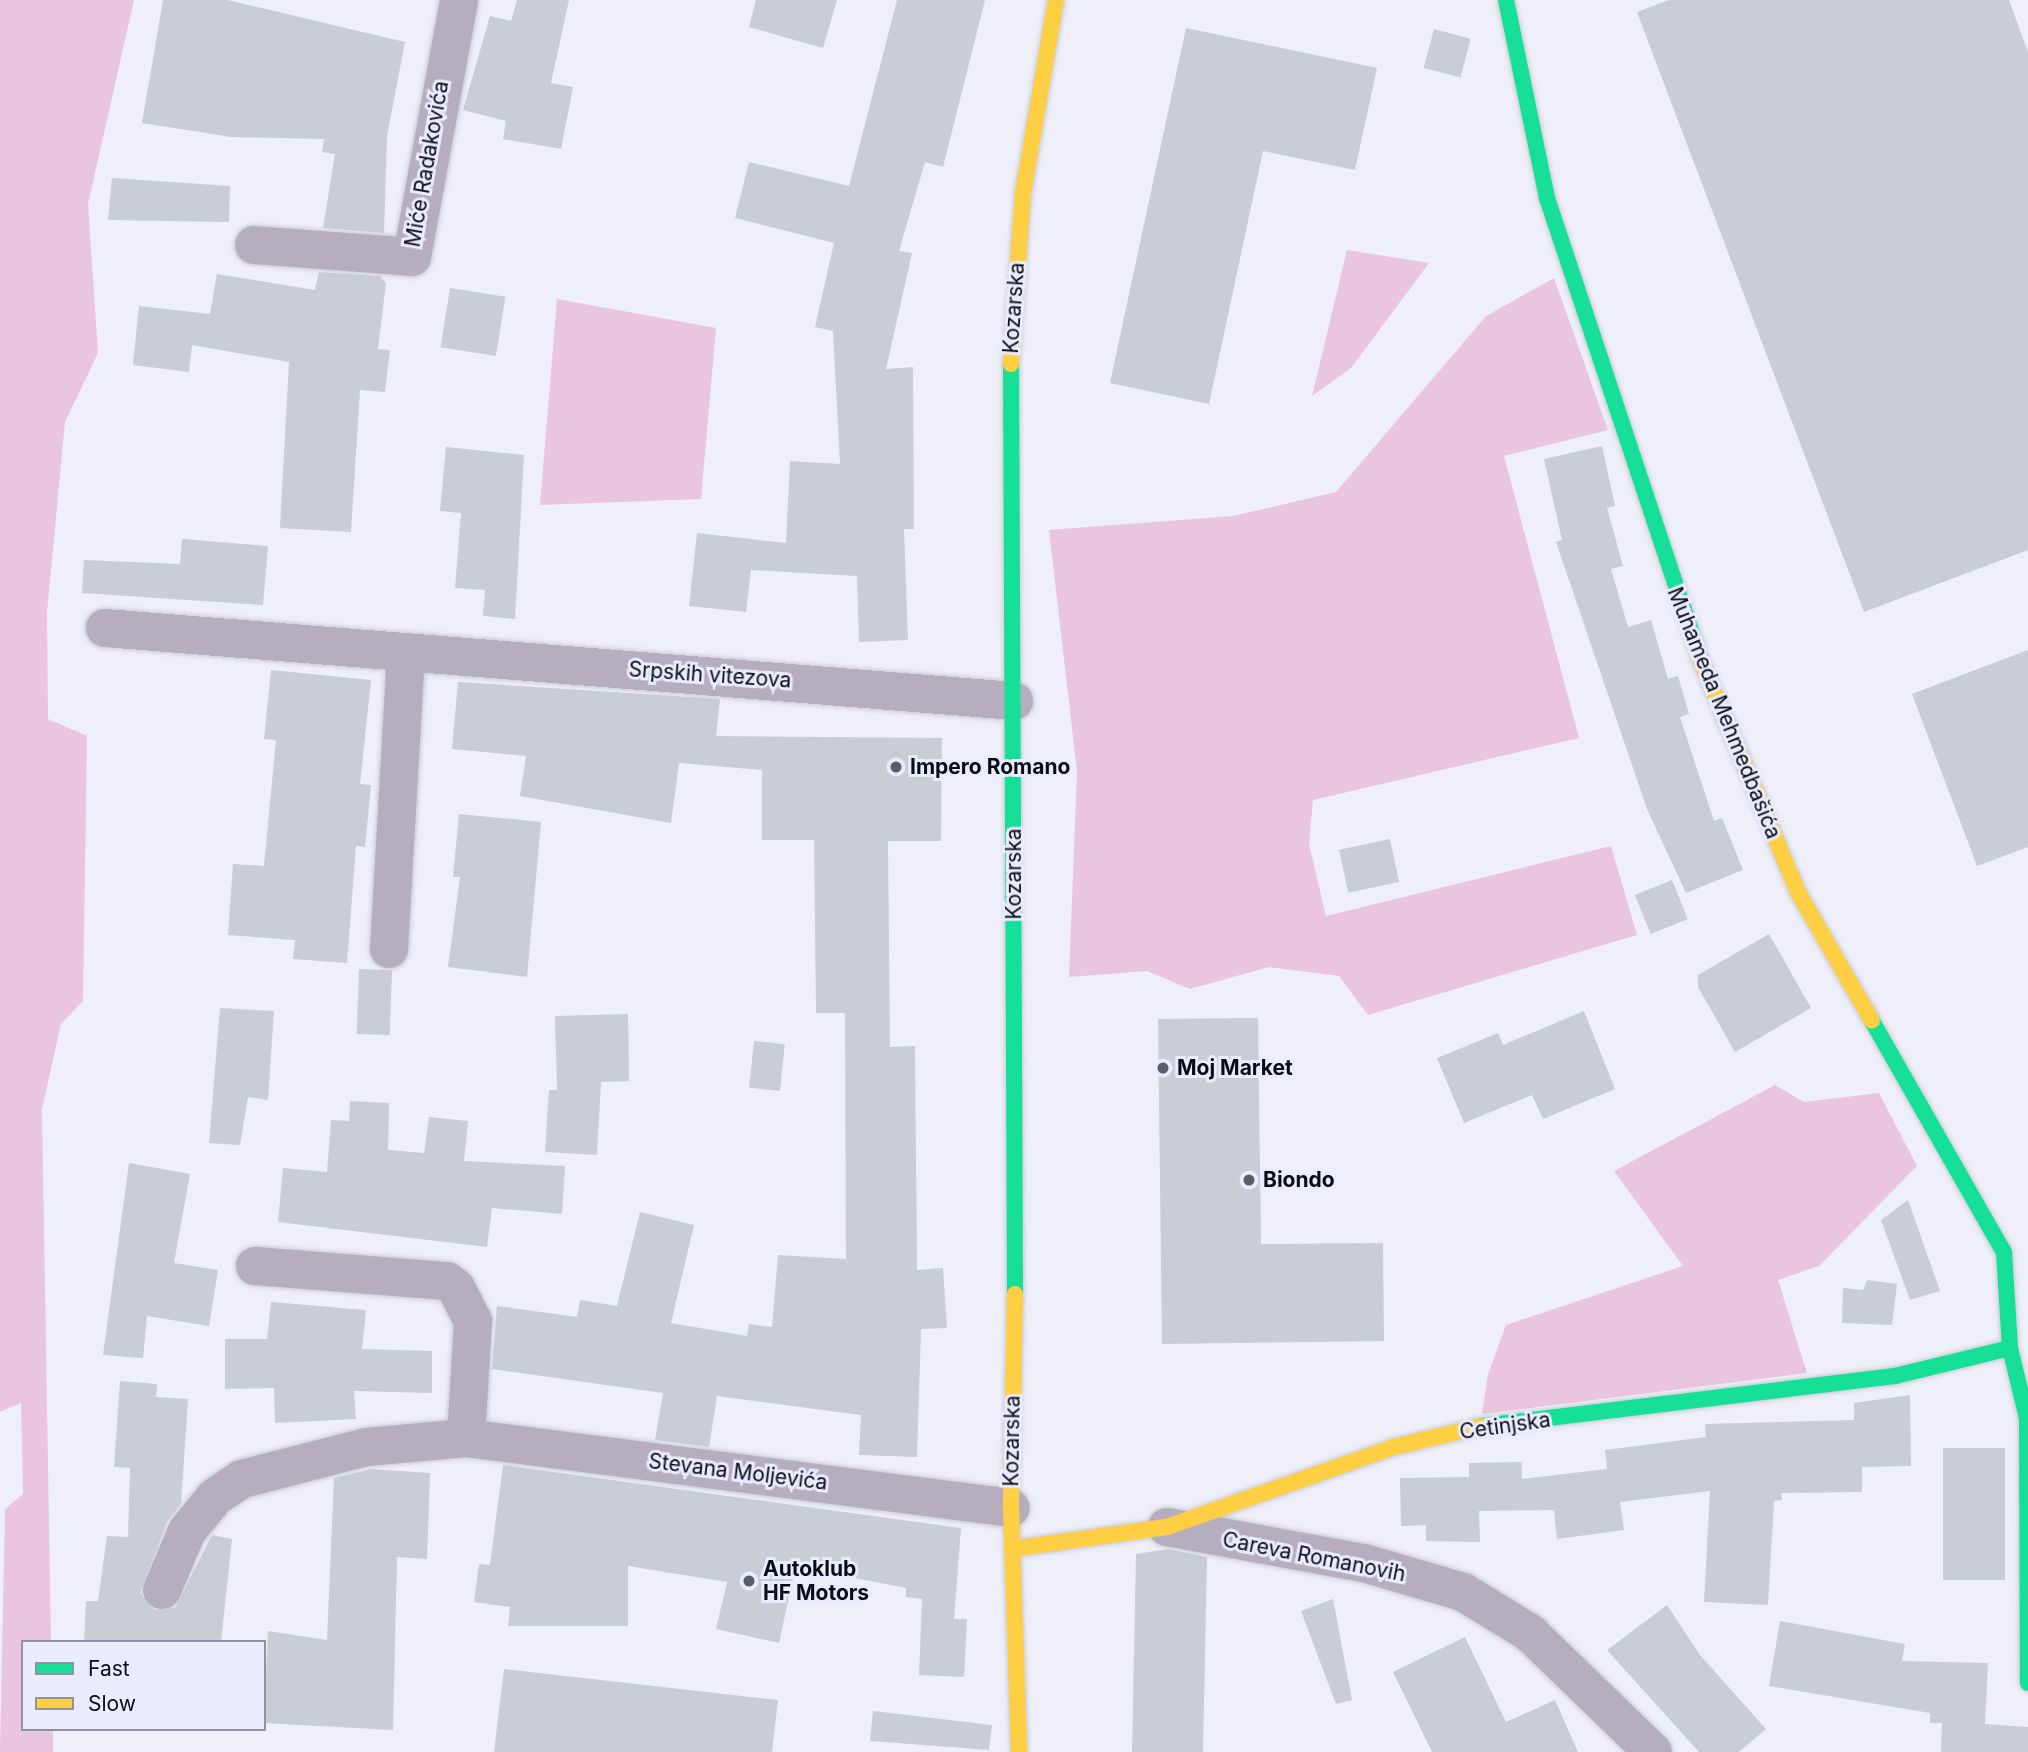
<!DOCTYPE html>
<html>
<head>
<meta charset="utf-8">
<style>
  body { margin:0 }
  #map { position:relative; width:2028px; height:1752px; overflow:hidden; background:#eeeff9; font-family:Inter,sans-serif }
  div>[style] { position:absolute }
  [style*='--x'] { left:calc(var(--x)*1px); top:calc(var(--y)*1px); width:calc(var(--w)*1px); rotate:calc(var(--a)*1deg) }
  .green>* { inset:0; background:#eac5df }
  .building>* { inset:0; background:#c9cdd4; transform-origin:0 0 }
  .roads { filter:drop-shadow(0 0 2px #cbccd3) drop-shadow(0 0 2px #cbccd3) }
  .street>* { height:38px; margin:-19px; padding:0 19px; transform-origin:19px; border-radius:19px; background:#b6aebe }
  .fast>* { height:16px; margin:-8px; padding:0 8px; transform-origin:8px; border-radius:8px; background:#16e098 }
  .slow>* { height:16px; margin:-8px; padding:0 8px; transform-origin:8px; border-radius:8px; background:#ffcf43 }
  .dots>* { width:19px; height:19px; translate:-50% -50%; box-sizing:border-box; border:4px solid #e9ebfe; border-radius:50% }
  span { translate:-50% -50%; white-space:nowrap; text-align:center; line-height:1.15; -webkit-text-stroke:6px #e9ebfe; paint-order:stroke }
  .street-label { font-size:21px; color:#0c0d13 }
  .poi-label { font-size:21px; color:#0c0d13; font-weight:700 }
  .left { translate:0 -50%; text-align:left }
  .legend { position:absolute; left:21px; top:1640px; width:245px; height:91px; box-sizing:border-box; background:#e9ebfe; border:2px solid #9192a0; margin:0; padding:9px 12px; list-style:none; font-size:21px; color:#0c0d13 }
  .legend li { display:flex; align-items:center; gap:14px; height:35px }
  .legend b { width:35px; border:2px solid #9192a0 }
</style>
</head>
<body>
<div id="map">
  <div class="green">
    <div style="clip-path:polygon(0 0,134px 0,88px 204px,98px 353px,65px 422px,47px 613px,48px 719px,87px 736px,83px 1001px,61px 1024px,42px 1109px,51px 1642px,23px 1642px,23px 1729px,53px 1729px,53px 1752px,0 1752px,5px 1509px,23px 1494px,21px 1403px,0 1412px)"></div>
    <div style="clip-path:polygon(1347px 250px,1429px 263px,1351px 368px,1312px 396px)"></div>
    <div style="clip-path:polygon(1554px 278px,1608px 430px,1504px 456px,1579px 738px,1313px 800px,1309px 844px,1326px 916px,1611px 846px,1637px 935px,1368px 1015px,1339px 976px,1269px 967px,1190px 989px,1147px 971px,1069px 977px,1077px 771px,1049px 530px,1233px 516px,1336px 492px,1486px 316px)"></div>
    <div style="clip-path:polygon(557px 299px,716px 328px,701px 499px,540px 505px)"></div>
    <div style="clip-path:polygon(1775px 1085px,1804px 1102px,1879px 1093px,1917px 1166px,1819px 1266px,1778px 1280px,1807px 1373px,1482px 1414px,1488px 1374px,1506px 1325px,1683px 1266px,1614px 1171px)"></div>
  </div>
  <div class="building">
    <div style="clip-path:polygon(163px 0,228px 0,405px 42px,387px 136px,384px 233px,323px 228px,335px 154px,322px 152px,324px 139px,231px 137px,142px 123px)"></div>
    <div style="clip-path:polygon(517px 0,569px 0,551px 83px,573px 87px,561px 149px,503px 139px,506px 121px,463px 110px,490px 16px,511px 21px)"></div>
    <div style="clip-path:polygon(756px 0,837px 0,823px 48px,749px 27px)"></div>
    <div style="clip-path:polygon(897px 0,985px 0,943px 167px,925px 162px,899px 251px,912px 253px,886px 369px,913px 367px,914px 529px,904px 529px,908px 640px,859px 642px,857px 576px,751px 570px,746px 612px,689px 606px,697px 533px,786px 543px,790px 461px,840px 464px,833px 331px,815px 327px,834px 243px,735px 218px,749px 162px,849px 186px)"></div>
    <div style="clip-path:polygon(1669px 0,2009px 0,2028px 52px,2028px 550px,1864px 612px,1637px 12px)"></div>
    <div style="clip-path:polygon(1186px 28px,1377px 68px,1355px 170px,1263px 151px,1209px 404px,1110px 383px)"></div>
    <div style="left:1434px;top:29px;width:38px;height:40px;rotate:15deg"></div>
    <div style="clip-path:polygon(112px 178px,230px 186px,229px 222px,108px 220px)"></div>
    <div style="clip-path:polygon(319px 272px,380px 276px,386px 283px,378px 349px,390px 350px,385px 392px,360px 390px,351px 532px,280px 528px,289px 362px,192px 345px,189px 372px,133px 365px,139px 306px,210px 314px,217px 274px,315px 290px)"></div>
    <div style="left:450px;top:288px;width:56px;height:60px;rotate:9deg"></div>
    <div style="clip-path:polygon(1602px 446px,1615px 506px,1607px 508px,1623px 566px,1611px 569px,1628px 627px,1651px 620px,1668px 679px,1678px 676px,1689px 714px,1680px 717px,1714px 821px,1722px 818px,1743px 870px,1686px 893px,1647px 809px,1556px 542px,1562px 540px,1544px 459px)"></div>
    <div style="clip-path:polygon(446px 447px,524px 455px,515px 619px,483px 616px,485px 590px,455px 588px,461px 513px,440px 511px)"></div>
    <div style="clip-path:polygon(182px 539px,268px 546px,263px 605px,82px 593px,84px 560px,180px 564px)"></div>
    <div style="clip-path:polygon(2028px 650px,2028px 847px,1977px 866px,1912px 694px)"></div>
    <div style="clip-path:polygon(271px 670px,371px 680px,360px 784px,371px 785px,365px 847px,356px 846px,347px 963px,293px 959px,295px 940px,228px 935px,233px 864px,264px 866px,276px 740px,264px 739px)"></div>
    <div style="clip-path:polygon(458px 682px,720px 699px,716px 736px,942px 738px,941px 841px,888px 841px,890px 1047px,915px 1046px,917px 1270px,943px 1268px,947px 1328px,921px 1329px,917px 1457px,859px 1455px,861px 1415px,717px 1396px,709px 1447px,655px 1440px,663px 1393px,492px 1369px,497px 1306px,577px 1317px,580px 1300px,617px 1306px,640px 1212px,694px 1225px,671px 1323px,747px 1336px,749px 1324px,772px 1327px,778px 1255px,846px 1259px,845px 1013px,816px 1013px,814px 840px,762px 840px,762px 770px,679px 763px,671px 823px,520px 796px,526px 756px,452px 749px)"></div>
    <div style="clip-path:polygon(459px 814px,541px 822px,527px 977px,448px 967px,460px 877px,453px 877px)"></div>
    <div style="left:1390px;top:839px;width:44px;height:52px;rotate:78deg"></div>
    <div style="left:1672px;top:880px;width:42px;height:40px;rotate:68deg"></div>
    <div style="clip-path:polygon(1769px 934px,1811px 1008px,1735px 1052px,1698px 987px,1698px 975px)"></div>
    <div style="left:359px;top:969px;width:33px;height:65px;rotate:2deg"></div>
    <div style="clip-path:polygon(220px 1008px,274px 1011px,268px 1100px,248px 1097px,240px 1145px,209px 1143px)"></div>
    <div style="clip-path:polygon(1584px 1011px,1615px 1089px,1543px 1119px,1532px 1095px,1464px 1123px,1437px 1058px,1498px 1033px,1503px 1045px)"></div>
    <div style="clip-path:polygon(628px 1014px,629px 1081px,601px 1082px,597px 1155px,545px 1152px,549px 1090px,557px 1090px,555px 1016px)"></div>
    <div style="clip-path:polygon(1258px 1018px,1261px 1244px,1383px 1243px,1384px 1341px,1162px 1344px,1158px 1019px)"></div>
    <div style="left:754px;top:1041px;width:31px;height:47px;rotate:6deg"></div>
    <div style="clip-path:polygon(350px 1101px,389px 1103px,388px 1150px,424px 1153px,429px 1117px,468px 1121px,464px 1161px,565px 1166px,562px 1214px,492px 1208px,487px 1247px,278px 1222px,283px 1168px,327px 1172px,331px 1120px,349px 1121px)"></div>
    <div style="clip-path:polygon(129px 1163px,190px 1174px,174px 1263px,218px 1270px,209px 1326px,147px 1316px,143px 1358px,103px 1355px)"></div>
    <div style="clip-path:polygon(1908px 1200px,1940px 1291px,1910px 1300px,1881px 1220px)"></div>
    <div style="clip-path:polygon(1867px 1280px,1897px 1284px,1892px 1325px,1842px 1323px,1843px 1288px,1863px 1290px)"></div>
    <div style="clip-path:polygon(271px 1302px,366px 1310px,362px 1349px,432px 1351px,432px 1393px,354px 1391px,356px 1419px,275px 1423px,274px 1388px,225px 1389px,225px 1339px,267px 1339px)"></div>
    <div style="clip-path:polygon(120px 1381px,157px 1384px,156px 1397px,188px 1399px,181px 1504px,167px 1522px,140px 1593px,154px 1610px,175px 1608px,212px 1535px,232px 1539px,221px 1642px,84px 1642px,86px 1601px,98px 1601px,107px 1536px,128px 1537px,130px 1468px,114px 1467px)"></div>
    <div style="clip-path:polygon(1910px 1395px,1911px 1466px,1862px 1467px,1862px 1492px,1781px 1493px,1782px 1500px,1774px 1501px,1768px 1605px,1704px 1602px,1710px 1491px,1620px 1502px,1624px 1530px,1557px 1539px,1554px 1510px,1479px 1511px,1480px 1542px,1426px 1541px,1426px 1525px,1401px 1526px,1400px 1478px,1469px 1477px,1469px 1463px,1522px 1462px,1522px 1479px,1607px 1469px,1605px 1450px,1706px 1437px,1705px 1424px,1854px 1420px,1854px 1403px)"></div>
    <div style="left:2005px;top:1448px;width:132px;height:62px;rotate:90deg"></div>
    <div style="clip-path:polygon(503px 1465px,961px 1528px,954px 1619px,967px 1619px,964px 1677px,919px 1675px,922px 1599px,906px 1597px,906px 1588px,813px 1570px,795px 1569px,779px 1643px,716px 1629px,727px 1582px,628px 1566px,628px 1626px,508px 1626px,510px 1607px,474px 1602px,479px 1564px,490px 1565px)"></div>
    <div style="clip-path:polygon(371px 1469px,430px 1473px,427px 1559px,397px 1557px,393px 1730px,264px 1723px,268px 1631px,327px 1640px,334px 1478px)"></div>
    <div style="clip-path:polygon(1168px 1549px,1207px 1557px,1203px 1752px,1132px 1752px,1136px 1554px)"></div>
    <div style="clip-path:polygon(1333px 1599px,1352px 1700px,1336px 1704px,1301px 1611px)"></div>
    <div style="clip-path:polygon(1667px 1605px,1700px 1655px,1766px 1729px,1739px 1752px,1699px 1752px,1607px 1650px)"></div>
    <div style="clip-path:polygon(1780px 1621px,1905px 1644px,1902px 1661px,1988px 1663px,1985px 1724px,2028px 1727px,2028px 1752px,1941px 1752px,1942px 1723px,1930px 1723px,1930px 1713px,1769px 1686px)"></div>
    <div style="clip-path:polygon(1465px 1637px,1506px 1722px,1555px 1700px,1578px 1752px,1432px 1752px,1393px 1672px)"></div>
    <div style="clip-path:polygon(504px 1669px,778px 1700px,772px 1752px,494px 1752px)"></div>
    <div style="clip-path:polygon(873px 1711px,992px 1725px,989px 1750px,870px 1741px)"></div>
  </div>
  <div class="roads">
    <div class="street">
      <div style="--x:254;--y:245;--w:158;--a:4.3"></div>
      <div style="--x:412;--y:257;--w:261;--a:-79.6"></div>
      <div style="--x:105;--y:628;--w:912;--a:4.59"></div>
      <div style="--x:389;--y:949;--w:296;--a:-86.7"></div>
      <div style="--x:255;--y:1266;--w:193;--a:4.5"></div>
      <div style="--x:447;--y:1281;--w:11;--a:38"></div>
      <div style="--x:456;--y:1288;--w:37;--a:63"></div>
      <div style="--x:473;--y:1321;--w:117;--a:93.4"></div>
      <div style="--x:1167;--y:1527;--w:200;--a:10.4"></div>
      <div style="--x:1364;--y:1563;--w:103;--a:16.3"></div>
      <div style="--x:1463;--y:1592;--w:79;--a:31.5"></div>
      <div style="--x:1530;--y:1633;--w:171;--a:44.1"></div>
      <div style="--x:162;--y:1590;--w:64;--a:-67"></div>
      <div style="--x:187;--y:1531;--w:44;--a:-50.5"></div>
      <div style="--x:215;--y:1497;--w:32;--a:-34"></div>
      <div style="--x:242;--y:1479;--w:129;--a:-14.4"></div>
      <div style="--x:367;--y:1447;--w:99;--a:-5.2"></div>
      <div style="--x:466;--y:1438;--w:549;--a:7.32"></div>
    </div>
    <div class="fast">
      <div style="--x:1506;--y:0;--w:202;--a:78.3"></div>
      <div style="--x:1547;--y:198;--w:486;--a:71.6"></div>
      <div style="--x:1011;--y:364;--w:930;--a:89.75"></div>
      <div style="--x:1872;--y:1021;--w:266;--a:60.3"></div>
      <div style="--x:2004;--y:1252;--w:96;--a:86.4"></div>
      <div style="--x:2010;--y:1348;--w:73;--a:76.5"></div>
      <div style="--x:2027;--y:1419;--w:264;--a:89.8"></div>
      <div style="--x:1482;--y:1426;--w:416;--a:-6.9"></div>
      <div style="--x:1895;--y:1376;--w:118;--a:-13.7"></div>
    </div>
    <div class="slow">
      <div style="--x:1011;--y:364;--w:171;--a:-86"></div>
      <div style="--x:1023;--y:193;--w:196;--a:-80.3"></div>
      <div style="--x:1700;--y:659;--w:255;--a:67.2"></div>
      <div style="--x:1799;--y:894;--w:146;--a:60.1"></div>
      <div style="--x:1015;--y:1294;--w:214;--a:91.1"></div>
      <div style="--x:1011;--y:1508;--w:244;--a:88.1"></div>
      <div style="--x:1012;--y:1549;--w:157;--a:-8.1"></div>
      <div style="--x:1167;--y:1527;--w:241;--a:-19.4"></div>
      <div style="--x:1394;--y:1447;--w:90;--a:-13.4"></div>
    </div>
  </div>
  <div class="dots">
    <div style="left:896px;top:767px;background:#5b5c64"></div>
    <div style="left:1163px;top:1068px;background:#5b5c64"></div>
    <div style="left:1249px;top:1180px;background:#5b5c64"></div>
    <div style="left:749px;top:1581px;background:#5b5c64"></div>
  </div>
  <div class="street-label">
    <span style="left:427px;top:164px;rotate:-80deg">Miće Radakovića</span>
    <span style="left:1014px;top:308px;rotate:-86deg">Kozarska</span>
    <span style="left:710px;top:675px;rotate:4deg">Srpskih vitezova</span>
    <span style="left:1724px;top:713px;rotate:68deg">Muhameda Mehmedbašića</span>
    <span style="left:1014px;top:874px;rotate:-90deg">Kozarska</span>
    <span style="left:1505px;top:1426px;rotate:-8deg">Cetinjska</span>
    <span style="left:1012px;top:1441px;rotate:-89deg">Kozarska</span>
    <span style="left:738px;top:1472px;rotate:7deg">Stevana Moljevića</span>
    <span style="left:1314px;top:1557px;rotate:11deg">Careva Romanovih</span>
  </div>
  <div class="poi-label">
    <span class="left" style="left:910px;top:767px">Impero Romano</span>
    <span class="left" style="left:1177px;top:1068px">Moj Market</span>
    <span class="left" style="left:1263px;top:1180px">Biondo</span>
    <span class="left" style="left:763px;top:1581px">Autoklub<br>HF Motors</span>
  </div>
  <ul class="legend">
  <li><b style="height:9px;background:#16e098"></b>Fast</li>
  <li><b style="height:9px;background:#ffcf43"></b>Slow</li>
  </ul>
</div>
</body>
</html>
